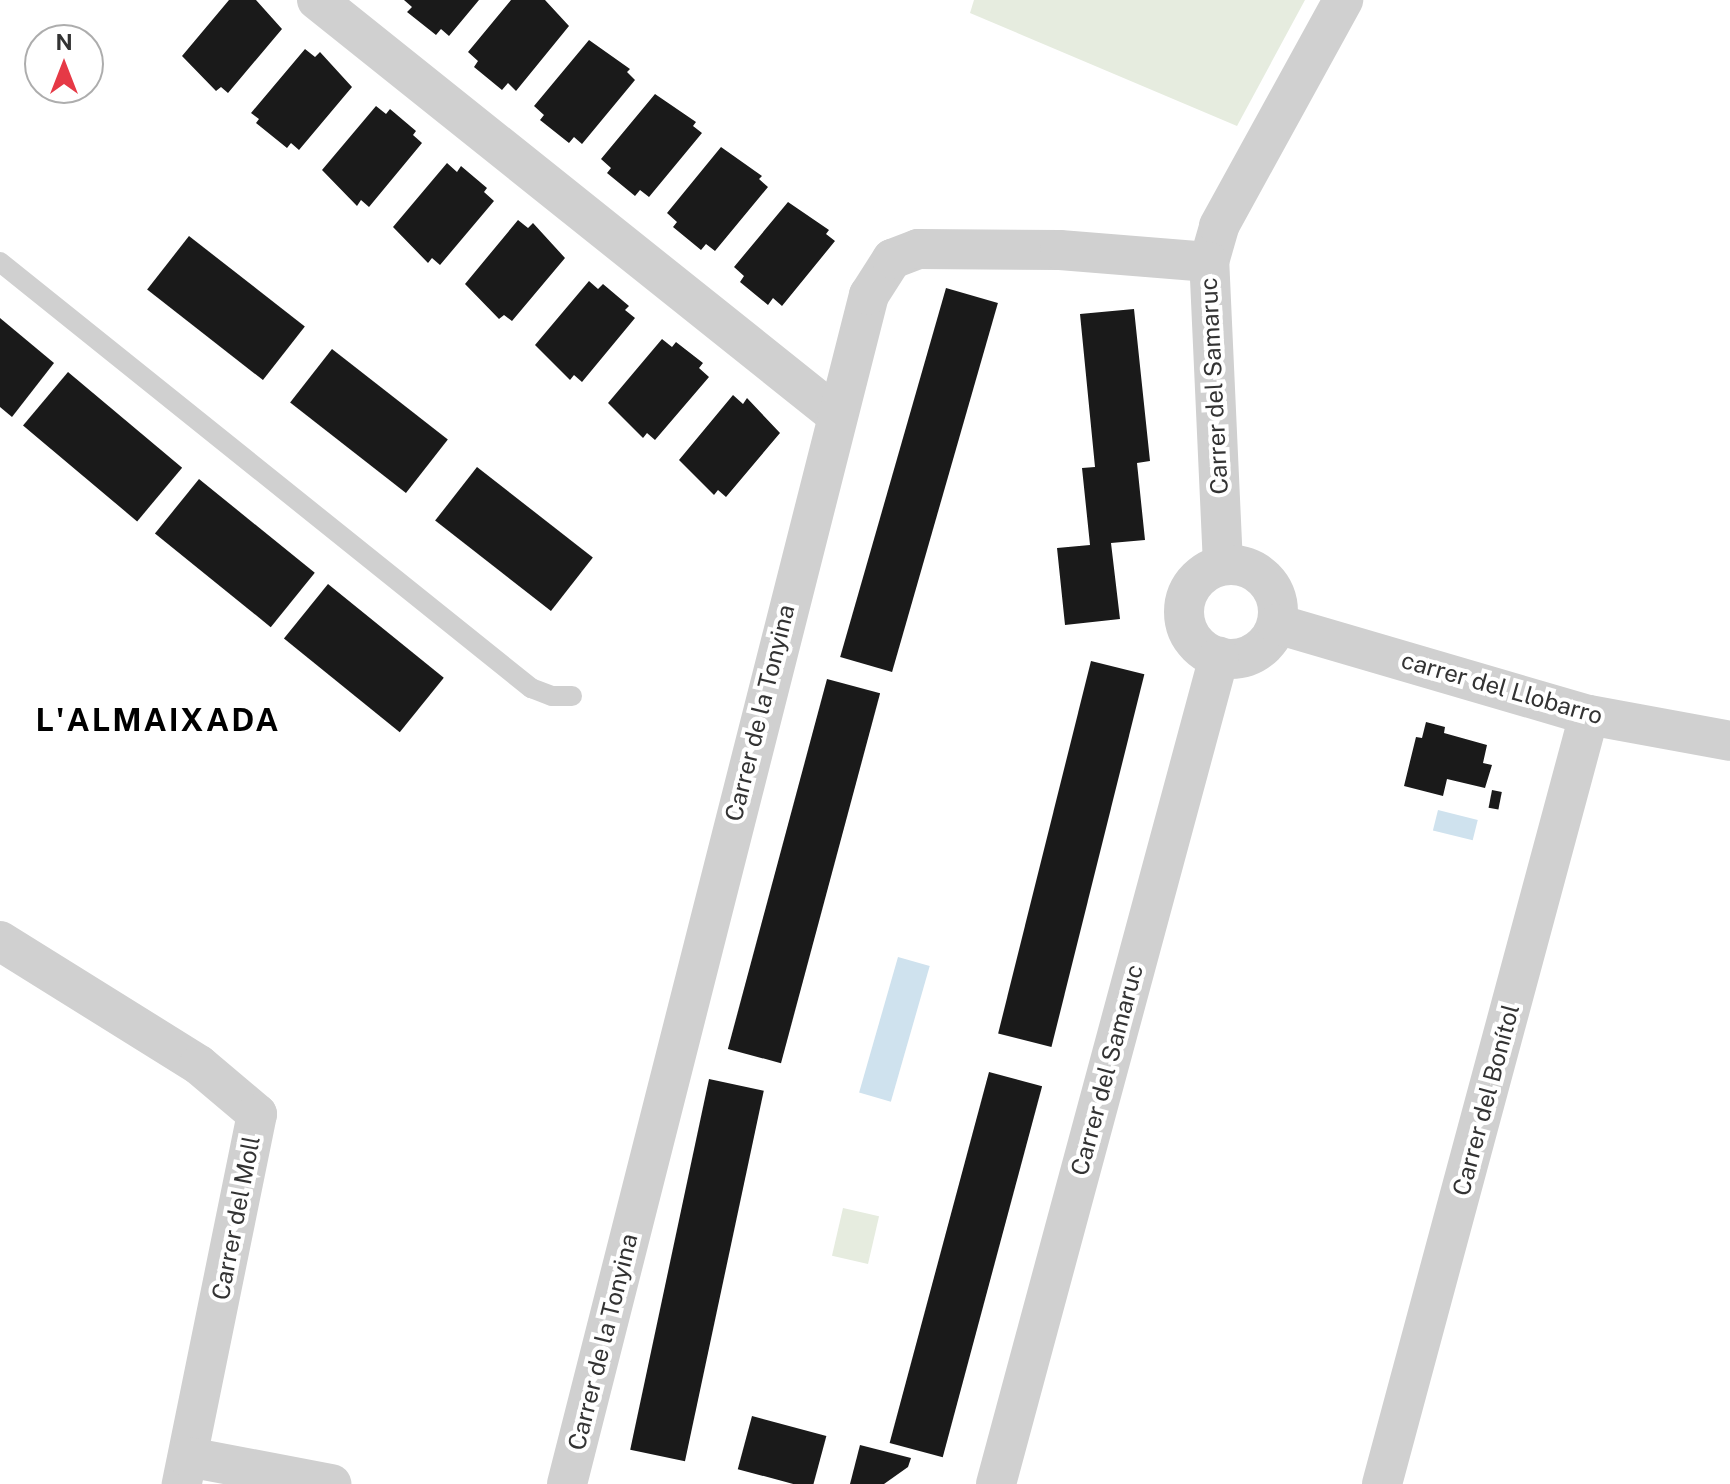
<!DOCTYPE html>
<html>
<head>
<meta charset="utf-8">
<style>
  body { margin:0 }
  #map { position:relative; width:1730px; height:1484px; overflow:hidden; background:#fff; font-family:"Public Sans",sans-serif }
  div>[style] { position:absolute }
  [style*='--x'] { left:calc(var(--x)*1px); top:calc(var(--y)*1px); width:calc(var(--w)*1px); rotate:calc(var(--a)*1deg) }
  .green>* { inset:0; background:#e6ecdf; transform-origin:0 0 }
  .water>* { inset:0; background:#cfe2ee; transform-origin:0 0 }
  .building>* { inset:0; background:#1a1a1a; transform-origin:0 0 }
  .service>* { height:20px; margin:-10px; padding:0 10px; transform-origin:10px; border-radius:10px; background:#d0d0d0 }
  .minor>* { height:40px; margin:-20px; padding:0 20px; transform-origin:20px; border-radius:20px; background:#d0d0d0 }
  .minor>.ring { margin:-20px; padding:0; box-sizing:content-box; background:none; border:40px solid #d0d0d0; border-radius:50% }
  span { translate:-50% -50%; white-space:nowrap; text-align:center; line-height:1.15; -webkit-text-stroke:8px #fff; paint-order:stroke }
  .street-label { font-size:24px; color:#333 }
  .district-label { font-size:32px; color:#000; font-weight:700; letter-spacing:2px }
  .north { position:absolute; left:24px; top:24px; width:80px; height:80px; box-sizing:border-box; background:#fff; border:2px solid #adadad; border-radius:50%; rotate:0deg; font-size:22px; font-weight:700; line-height:32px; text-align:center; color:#333 }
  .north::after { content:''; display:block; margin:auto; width:28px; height:36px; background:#e63946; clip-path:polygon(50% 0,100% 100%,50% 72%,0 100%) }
</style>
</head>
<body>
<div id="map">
  <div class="green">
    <div style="clip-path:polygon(974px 0,1305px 0,1237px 126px,970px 13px)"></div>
    <div style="left:843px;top:1208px;width:37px;height:49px;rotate:13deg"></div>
  </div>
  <div class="water">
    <div style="left:1438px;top:810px;width:41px;height:21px;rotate:14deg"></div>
    <div style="left:898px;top:957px;width:33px;height:141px;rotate:16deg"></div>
  </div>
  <div class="building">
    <div style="clip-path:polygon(229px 0,256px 0,282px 29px,228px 93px,221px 87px,216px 91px,182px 56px)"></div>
    <div style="clip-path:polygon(404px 0,479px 0,449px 36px,441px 29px,436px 35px,407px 12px,412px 7px)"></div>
    <div style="clip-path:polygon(511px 0,545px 0,569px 26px,516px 91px,508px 83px,502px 90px,474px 67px,478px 61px,468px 52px)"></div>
    <div style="clip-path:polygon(589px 40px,630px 69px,627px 72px,635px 80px,582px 144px,574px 137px,569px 143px,540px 120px,544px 115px,534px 106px)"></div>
    <div style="clip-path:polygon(305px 49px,315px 57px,320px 52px,352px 87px,299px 150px,291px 143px,287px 148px,256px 123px,259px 119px,251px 113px)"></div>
    <div style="clip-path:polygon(655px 94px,696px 122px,693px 126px,702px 133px,649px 197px,640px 190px,635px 196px,607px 173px,611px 168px,601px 159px)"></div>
    <div style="clip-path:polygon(376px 106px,386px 114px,390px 109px,416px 131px,413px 135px,422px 143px,369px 207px,361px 200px,357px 206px,322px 170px)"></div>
    <div style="clip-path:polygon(721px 147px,762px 176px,759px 179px,768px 187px,715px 251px,706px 244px,701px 250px,673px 227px,677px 222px,667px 213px)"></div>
    <div style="clip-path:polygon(447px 163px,457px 172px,461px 166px,487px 188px,484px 192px,494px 201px,440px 265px,432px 258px,428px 263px,393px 227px)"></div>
    <div style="clip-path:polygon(788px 202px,829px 230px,826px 234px,835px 241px,782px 306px,773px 298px,768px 305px,740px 282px,744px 276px,734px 267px)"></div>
    <div style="clip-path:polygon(518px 220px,528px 228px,533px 223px,565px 258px,512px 321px,504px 315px,499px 319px,465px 284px)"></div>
    <div style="left:189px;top:236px;width:147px;height:68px;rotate:38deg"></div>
    <div style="clip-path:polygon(589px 281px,598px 289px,603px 284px,629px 306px,625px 310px,635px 318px,582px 382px,574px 375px,570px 380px,535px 345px)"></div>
    <div style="left:946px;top:288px;width:54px;height:384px;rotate:16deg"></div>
    <div style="clip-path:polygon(1134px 309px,1150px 461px,1137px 463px,1145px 540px,1111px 543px,1120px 619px,1065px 625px,1057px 548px,1090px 545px,1082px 468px,1095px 467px,1080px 314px)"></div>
    <div style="clip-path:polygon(0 318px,54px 363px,12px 417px,0 407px)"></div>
    <div style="clip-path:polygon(662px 339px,672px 347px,676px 342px,703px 363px,699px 368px,709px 377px,655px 440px,647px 433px,643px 438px,608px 403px)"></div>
    <div style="left:332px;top:349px;width:147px;height:68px;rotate:38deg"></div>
    <div style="left:68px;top:372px;width:149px;height:70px;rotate:40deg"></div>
    <div style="clip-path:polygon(733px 395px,743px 404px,747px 398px,780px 433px,726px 497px,718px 490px,714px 495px,679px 460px)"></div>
    <div style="left:477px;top:467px;width:147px;height:68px;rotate:38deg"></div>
    <div style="left:199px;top:479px;width:149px;height:70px;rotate:39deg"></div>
    <div style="left:328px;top:584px;width:149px;height:70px;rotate:39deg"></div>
    <div style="left:1091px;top:661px;width:55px;height:384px;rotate:14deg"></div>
    <div style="left:827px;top:679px;width:55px;height:383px;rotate:15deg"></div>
    <div style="clip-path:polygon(1426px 722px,1445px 727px,1444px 733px,1487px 745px,1483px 763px,1492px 765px,1485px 788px,1447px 779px,1443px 796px,1404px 786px,1416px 737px,1422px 738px)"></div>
    <div style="left:1492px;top:790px;width:10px;height:18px;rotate:11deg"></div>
    <div style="left:989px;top:1072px;width:55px;height:384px;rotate:15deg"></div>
    <div style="left:709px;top:1079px;width:56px;height:379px;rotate:12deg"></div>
    <div style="left:752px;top:1416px;width:77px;height:55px;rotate:15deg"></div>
    <div style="clip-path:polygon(860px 1445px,911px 1458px,908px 1467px,884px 1484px,850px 1484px)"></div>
  </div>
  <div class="service">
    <div style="--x:0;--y:262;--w:681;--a:38.74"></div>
    <div style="--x:531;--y:688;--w:22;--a:21"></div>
    <div style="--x:552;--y:696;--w:20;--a:0"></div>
  </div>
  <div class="minor">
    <div style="--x:317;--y:0;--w:663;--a:38.63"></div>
    <div style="--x:1223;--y:565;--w:303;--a:-92.6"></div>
    <div style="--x:1209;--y:262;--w:37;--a:-74"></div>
    <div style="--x:1219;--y:226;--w:258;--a:-61.2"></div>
    <div class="ring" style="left:1184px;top:565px;width:54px;height:54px"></div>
    <div style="--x:1277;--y:624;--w:325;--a:16.3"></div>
    <div style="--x:1589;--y:715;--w:143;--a:10.4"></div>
    <div style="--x:0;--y:941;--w:234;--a:31.9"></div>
    <div style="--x:199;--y:1065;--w:76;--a:40.2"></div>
    <div style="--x:257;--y:1114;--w:378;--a:101.5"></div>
    <div style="--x:188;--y:1457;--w:146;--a:10.7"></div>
    <div style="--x:567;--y:1484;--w:1227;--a:-75.75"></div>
    <div style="--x:869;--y:295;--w:43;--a:-57.4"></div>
    <div style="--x:892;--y:259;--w:28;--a:-21"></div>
    <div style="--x:918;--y:249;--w:142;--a:0.4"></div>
    <div style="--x:1060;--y:250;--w:149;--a:4.6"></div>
    <div style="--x:996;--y:1484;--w:857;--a:-74.91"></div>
    <div style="--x:1382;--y:1484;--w:796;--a:-74.93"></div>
  </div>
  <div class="street-label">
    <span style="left:1214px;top:386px;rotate:-93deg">Carrer del Samaruc</span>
    <span style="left:1502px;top:688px;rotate:16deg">carrer del Llobarro</span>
    <span style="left:760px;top:713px;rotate:-76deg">Carrer de la Tonyina</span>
    <span style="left:1107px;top:1070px;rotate:-75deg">Carrer del Samaruc</span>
    <span style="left:1486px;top:1100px;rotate:-75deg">Carrer del Bonítol</span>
    <span style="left:236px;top:1218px;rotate:-79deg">Carrer del Moll</span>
    <span style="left:603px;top:1342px;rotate:-76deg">Carrer de la Tonyina</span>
  </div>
  <div class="district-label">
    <span style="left:158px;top:720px">L'ALMAIXADA</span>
  </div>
  <div class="north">N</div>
</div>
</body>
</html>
